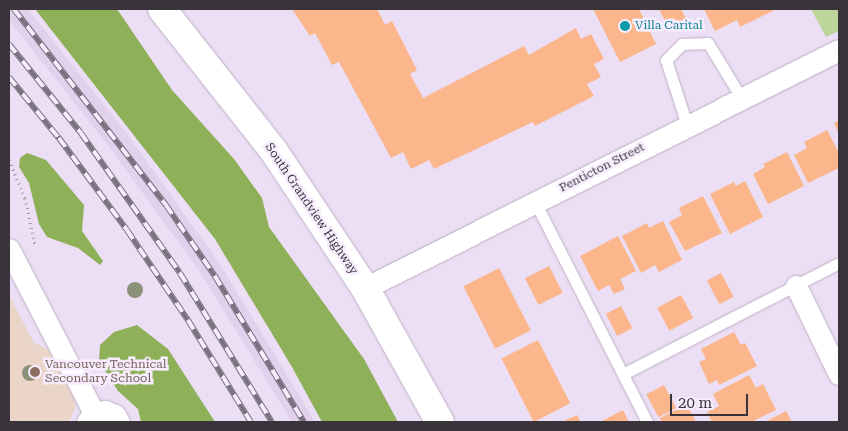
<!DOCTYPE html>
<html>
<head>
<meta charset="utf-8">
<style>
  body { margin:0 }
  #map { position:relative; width:848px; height:431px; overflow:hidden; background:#ecdef4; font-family:"Roboto Serif",serif }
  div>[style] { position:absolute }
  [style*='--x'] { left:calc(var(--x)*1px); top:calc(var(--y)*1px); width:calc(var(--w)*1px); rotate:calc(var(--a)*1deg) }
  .built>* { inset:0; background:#e2d1ec }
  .education>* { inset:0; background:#ebd5c9 }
  .green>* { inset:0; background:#bcd59b }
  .forest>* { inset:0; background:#8eb059 }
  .building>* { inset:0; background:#fbb68c; transform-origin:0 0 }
  .path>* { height:3px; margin-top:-1.5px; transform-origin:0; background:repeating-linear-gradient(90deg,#9e94a4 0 1px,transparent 0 5px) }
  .roads { filter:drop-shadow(0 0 1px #beb1c6) drop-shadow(0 0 1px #beb1c6) }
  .service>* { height:11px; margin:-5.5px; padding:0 5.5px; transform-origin:5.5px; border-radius:5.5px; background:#fff }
  .minor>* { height:21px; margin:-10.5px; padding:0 10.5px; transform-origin:10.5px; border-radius:10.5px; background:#fff }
  .secondary>* { height:28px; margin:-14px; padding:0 14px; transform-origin:14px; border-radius:14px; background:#fff }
  .rail>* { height:5.5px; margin-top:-2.75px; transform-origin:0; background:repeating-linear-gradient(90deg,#f7edfe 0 11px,#7a717f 0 22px); box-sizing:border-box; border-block:1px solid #7a717f }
  .trees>* { width:16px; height:16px; margin:-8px; border-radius:50%; background:#8c9279 }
  .dots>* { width:14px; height:14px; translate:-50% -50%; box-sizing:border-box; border:2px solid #f7edfe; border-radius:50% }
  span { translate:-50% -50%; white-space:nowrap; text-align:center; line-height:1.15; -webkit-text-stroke:5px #f7edfe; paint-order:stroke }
  .culture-label { font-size:12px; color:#0d838f }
  .left { translate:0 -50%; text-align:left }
  .street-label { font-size:12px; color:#39343c }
  .education-label { font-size:12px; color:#785e54 }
  .frame { position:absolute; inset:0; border:10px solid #39343c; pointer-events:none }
  .scale { position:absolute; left:670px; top:394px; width:78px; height:22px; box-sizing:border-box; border:2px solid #39343c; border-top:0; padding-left:6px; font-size:15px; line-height:18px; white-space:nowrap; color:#39343c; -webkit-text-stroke:4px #f7edfe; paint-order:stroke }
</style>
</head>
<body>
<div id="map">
  <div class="built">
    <div style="clip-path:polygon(9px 9px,28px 9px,128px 135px,220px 264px,315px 422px,292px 422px,202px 275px,110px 148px,9px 20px)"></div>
  </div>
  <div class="education">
    <div style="clip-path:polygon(9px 295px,34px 343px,48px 349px,73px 396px,76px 406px,69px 422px,9px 422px)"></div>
  </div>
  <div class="green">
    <div style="clip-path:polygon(811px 9px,839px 9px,839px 31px,826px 37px)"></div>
  </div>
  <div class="forest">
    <div style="clip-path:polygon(35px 9px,117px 9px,172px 90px,234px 159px,262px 198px,269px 227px,364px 359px,398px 422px,322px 422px,292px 367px,215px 239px)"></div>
    <div style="clip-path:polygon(27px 153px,46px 160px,84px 205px,82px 231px,103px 261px,100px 265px,78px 248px,47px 237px,39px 224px,29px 183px,19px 167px,20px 158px)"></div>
    <div style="clip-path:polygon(137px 325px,168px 349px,215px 422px,141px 422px,138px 409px,118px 391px,99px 361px,100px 345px,114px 332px)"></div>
  </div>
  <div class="building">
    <div style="clip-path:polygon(292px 9px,377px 9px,385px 25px,392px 21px,417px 70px,410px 74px,423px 98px,524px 46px,529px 55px,576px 28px,581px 39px,591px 34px,604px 59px,594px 64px,601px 77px,587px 84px,594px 96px,535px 126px,533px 122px,434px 169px,429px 160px,411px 169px,403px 152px,391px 158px,339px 62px,332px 65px,315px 33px,310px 36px)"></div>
    <div style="clip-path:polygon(593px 9px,639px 9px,656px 44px,620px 62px)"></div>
    <div style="clip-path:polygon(659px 9px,681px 9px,687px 20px,669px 29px)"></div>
    <div style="clip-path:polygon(704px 9px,772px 9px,773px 11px,740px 27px,737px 20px,715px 31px)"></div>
    <div style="clip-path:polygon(839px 120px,839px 134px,834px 123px)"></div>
    <div style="clip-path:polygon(827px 130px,839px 153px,839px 168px,808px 183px,794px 155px,807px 148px,804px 142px)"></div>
    <div style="clip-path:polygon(787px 152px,804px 186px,768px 204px,753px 174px,765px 167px,763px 164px)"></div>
    <div style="clip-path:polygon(745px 181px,763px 217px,730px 234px,710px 194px,734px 182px,736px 186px)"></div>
    <div style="clip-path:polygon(703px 196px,722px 233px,685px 251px,669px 222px,682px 215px,679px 208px)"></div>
    <div style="clip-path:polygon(663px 221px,682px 260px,659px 272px,655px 265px,641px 273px,622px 236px,647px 223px,649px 228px)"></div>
    <div style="clip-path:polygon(618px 236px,636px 271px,620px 279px,625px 289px,614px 294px,609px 285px,598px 291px,580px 256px)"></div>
    <div style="left:549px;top:266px;width:30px;height:27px;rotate:63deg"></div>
    <div style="left:499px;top:268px;width:70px;height:40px;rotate:63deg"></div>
    <div style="left:721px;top:273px;width:27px;height:16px;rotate:62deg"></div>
    <div style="left:681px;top:295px;width:26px;height:27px;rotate:62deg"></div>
    <div style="left:621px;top:306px;width:25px;height:17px;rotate:63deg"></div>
    <div style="clip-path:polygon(734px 332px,741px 345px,745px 343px,757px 366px,719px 385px,717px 380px,709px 384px,699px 362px,706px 359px,701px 349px)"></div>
    <div style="left:538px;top:340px;width:71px;height:41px;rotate:63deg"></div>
    <div style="clip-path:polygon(749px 375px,756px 388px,763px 384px,776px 410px,751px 422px,712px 422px,707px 412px,719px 406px,713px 394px)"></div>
    <div style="left:664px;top:385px;width:26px;height:20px;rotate:62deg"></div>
    <div style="clip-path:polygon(687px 404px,696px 422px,662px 422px,660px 418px)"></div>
    <div style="clip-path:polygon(623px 410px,629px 422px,600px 422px)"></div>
    <div style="clip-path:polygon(786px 411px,792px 422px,765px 422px)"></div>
    <div style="clip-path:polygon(577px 415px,581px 422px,562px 422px)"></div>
  </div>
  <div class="path">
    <div style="--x:9;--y:160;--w:41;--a:67.2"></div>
    <div style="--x:25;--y:198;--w:48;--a:78"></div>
  </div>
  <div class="roads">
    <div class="service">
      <div style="--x:687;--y:125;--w:68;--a:-107.9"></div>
      <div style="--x:666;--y:60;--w:23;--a:-45"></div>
      <div style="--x:682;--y:44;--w:26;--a:-2"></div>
      <div style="--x:708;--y:43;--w:66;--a:58.7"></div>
      <div style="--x:535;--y:202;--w:247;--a:63"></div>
      <div style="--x:623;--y:374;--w:243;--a:-27.2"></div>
    </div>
    <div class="minor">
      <div style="--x:9;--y:249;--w:185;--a:62.6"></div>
      <div style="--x:796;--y:286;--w:98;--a:64"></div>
      <div style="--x:365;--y:288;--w:530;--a:-26.66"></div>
      <div style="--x:87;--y:422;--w:11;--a:-52"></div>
      <div style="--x:94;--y:413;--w:11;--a:-10"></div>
      <div style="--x:105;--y:411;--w:11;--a:22"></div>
      <div style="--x:115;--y:415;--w:8;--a:60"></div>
    </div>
    <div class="secondary">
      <div style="--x:162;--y:9;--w:179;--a:51.8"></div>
      <div style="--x:273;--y:150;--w:166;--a:56.3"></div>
      <div style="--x:365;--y:288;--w:154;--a:60.8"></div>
    </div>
  </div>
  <div class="rail">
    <div style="--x:14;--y:9;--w:248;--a:52.2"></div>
    <div style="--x:166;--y:205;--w:86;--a:55.4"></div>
    <div style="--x:215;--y:276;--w:171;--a:58.6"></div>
    <div style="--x:9;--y:44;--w:114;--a:51"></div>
    <div style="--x:81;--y:133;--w:171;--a:54.7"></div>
    <div style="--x:180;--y:273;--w:175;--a:58.3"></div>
    <div style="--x:9;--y:77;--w:79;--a:50.7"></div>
    <div style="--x:59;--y:138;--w:114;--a:53.5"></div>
    <div style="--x:127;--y:230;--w:109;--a:55.9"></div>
    <div style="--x:188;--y:320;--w:120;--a:58.3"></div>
  </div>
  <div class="trees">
    <div style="left:135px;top:290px"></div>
    <div style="left:30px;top:373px"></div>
  </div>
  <div class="dots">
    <div style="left:625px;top:26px;background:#0f9aa8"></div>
    <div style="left:35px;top:372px;background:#8d6e63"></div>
  </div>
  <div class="culture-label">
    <span class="left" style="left:635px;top:26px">Villa Carital</span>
  </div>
  <div class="street-label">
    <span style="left:602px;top:168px;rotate:-27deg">Penticton Street</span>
    <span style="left:311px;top:209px;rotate:56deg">South Grandview Highway</span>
  </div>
  <div class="education-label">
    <span class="left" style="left:45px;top:372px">Vancouver Technical<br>Secondary School</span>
  </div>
  <div class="frame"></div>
  <div class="scale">20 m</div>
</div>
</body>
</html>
